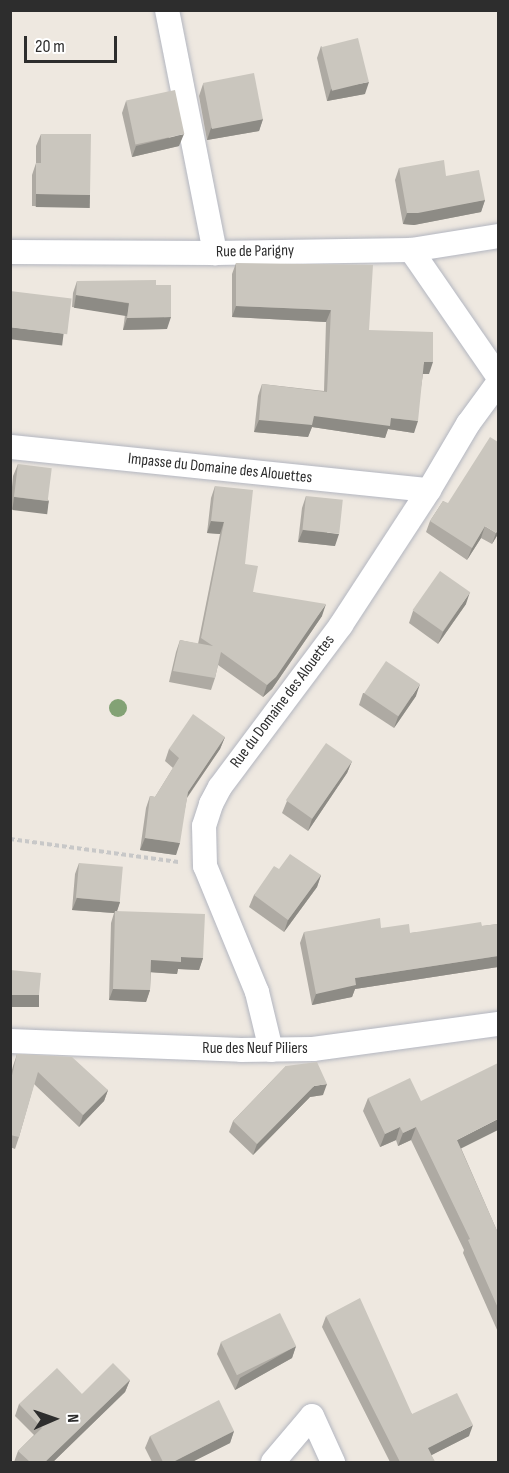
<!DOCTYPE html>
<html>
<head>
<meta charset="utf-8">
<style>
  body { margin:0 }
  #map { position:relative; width:509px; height:1473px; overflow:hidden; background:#eee8e0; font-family:"Sofia Sans Condensed",sans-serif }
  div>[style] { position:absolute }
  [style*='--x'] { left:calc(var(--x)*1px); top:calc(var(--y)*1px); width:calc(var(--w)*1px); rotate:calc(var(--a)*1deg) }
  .path>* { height:4px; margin-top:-2px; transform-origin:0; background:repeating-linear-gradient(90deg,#c8c8c8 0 4.5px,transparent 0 7.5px) }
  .roads { filter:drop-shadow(0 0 2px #b3b6c0) drop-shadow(0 0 2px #b3b6c0) }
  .minor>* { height:24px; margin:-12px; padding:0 12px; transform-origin:12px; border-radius:12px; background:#fff }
  .trees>* { width:18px; height:18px; margin:-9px; border-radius:50%; background:#83a275 }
  .wall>* { inset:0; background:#aeaaa3 }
  .shaded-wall>* { inset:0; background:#8d8b85; transform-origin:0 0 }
  .building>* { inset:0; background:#cac6be; transform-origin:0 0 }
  span { translate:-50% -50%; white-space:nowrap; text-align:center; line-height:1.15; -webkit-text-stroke:4.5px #fff; paint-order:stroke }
  .street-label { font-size:16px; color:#2d2d2d }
  .frame { position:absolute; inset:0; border:12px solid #2d2d2d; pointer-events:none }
  .north { position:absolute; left:24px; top:1389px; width:60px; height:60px; -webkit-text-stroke:4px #fff; paint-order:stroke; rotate:88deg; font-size:16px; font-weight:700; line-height:24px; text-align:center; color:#2d2d2d }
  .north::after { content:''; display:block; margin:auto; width:21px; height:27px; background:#2d2d2d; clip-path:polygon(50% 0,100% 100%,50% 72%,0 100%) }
  .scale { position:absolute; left:24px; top:36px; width:93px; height:27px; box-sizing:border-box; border:3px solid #2d2d2d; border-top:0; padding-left:8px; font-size:18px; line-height:21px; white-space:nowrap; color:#2d2d2d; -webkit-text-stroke:4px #fff; paint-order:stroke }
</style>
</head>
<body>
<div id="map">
  <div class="path">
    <div style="--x:10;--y:839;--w:170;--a:7.8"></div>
  </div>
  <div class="roads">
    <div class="minor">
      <div style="--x:167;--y:10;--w:248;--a:78.8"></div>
      <div style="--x:411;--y:250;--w:153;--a:55.4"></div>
      <div style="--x:10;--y:252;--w:205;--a:0.3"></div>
      <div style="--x:215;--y:253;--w:196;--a:-0.9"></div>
      <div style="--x:411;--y:250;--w:88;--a:-9.1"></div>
      <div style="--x:11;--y:447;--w:420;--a:5.9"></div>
      <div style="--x:10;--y:1041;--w:231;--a:2.2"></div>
      <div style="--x:241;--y:1050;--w:72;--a:-0.8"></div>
      <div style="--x:313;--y:1049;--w:187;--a:-7.7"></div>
      <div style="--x:271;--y:1050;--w:60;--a:-103.6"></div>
      <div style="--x:257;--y:992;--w:136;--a:-112.4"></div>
      <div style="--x:205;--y:866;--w:40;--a:-91.4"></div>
      <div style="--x:204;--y:826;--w:23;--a:-72"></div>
      <div style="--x:211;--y:804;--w:19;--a:-62"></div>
      <div style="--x:220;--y:787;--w:202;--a:-53.2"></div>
      <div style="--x:341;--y:625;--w:161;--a:-56.9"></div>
      <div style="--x:429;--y:490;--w:77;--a:-59.4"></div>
      <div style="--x:468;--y:424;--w:51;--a:-53.8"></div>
      <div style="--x:273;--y:1462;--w:60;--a:-49.7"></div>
      <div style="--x:312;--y:1416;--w:51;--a:65.5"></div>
    </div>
  </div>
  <div class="trees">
    <div style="left:118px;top:708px"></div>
  </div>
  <div class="wall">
    <div style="clip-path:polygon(321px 46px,365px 94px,327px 101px,317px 58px)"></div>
    <div style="clip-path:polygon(203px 84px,263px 119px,259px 131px,207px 140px,199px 96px)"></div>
    <div style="clip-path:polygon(126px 101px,179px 146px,132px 157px,122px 113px)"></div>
    <div style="clip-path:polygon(41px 134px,90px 195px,86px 207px,32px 206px,32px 175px,36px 163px,36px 146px)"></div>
    <div style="clip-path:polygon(399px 168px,446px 176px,485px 200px,481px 212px,414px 225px,403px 224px,395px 180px)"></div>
    <div style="clip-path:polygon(236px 263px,369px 330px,429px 374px,423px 374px,414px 433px,388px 429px,385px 438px,312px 427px,308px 437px,254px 432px,258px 396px,262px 384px,324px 391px,326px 322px,232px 317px,232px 274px)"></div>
    <div style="clip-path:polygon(77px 281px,156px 285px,167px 329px,123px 330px,125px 315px,72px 307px,73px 293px)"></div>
    <div style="clip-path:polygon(18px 464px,49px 501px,45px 513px,10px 509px,13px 476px)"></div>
    <div style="clip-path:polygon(215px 486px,245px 564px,253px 592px,322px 616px,272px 689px,263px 697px,218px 665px,215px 678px,211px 690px,169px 682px,176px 652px,180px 640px,198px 644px,220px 534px,207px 533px,211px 498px)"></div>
    <div style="clip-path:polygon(306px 496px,335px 546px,298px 542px,302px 508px)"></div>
    <div style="clip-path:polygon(443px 501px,498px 534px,492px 544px,481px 538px,467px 560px,426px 532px,430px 521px)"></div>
    <div style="clip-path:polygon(466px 604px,438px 644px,409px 623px,413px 611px)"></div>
    <div style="clip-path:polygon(363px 693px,416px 696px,394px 728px,359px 705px)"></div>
    <div style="clip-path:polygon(225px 737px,220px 749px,187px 798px,176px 855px,140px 850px,146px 808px,150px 796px,155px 797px,173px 768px,165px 761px,169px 749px)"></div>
    <div style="clip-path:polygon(352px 761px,347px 773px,308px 831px,282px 813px,287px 801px)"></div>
    <div style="clip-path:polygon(79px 863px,120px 902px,117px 911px,203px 958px,199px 970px,178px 969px,177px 974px,151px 972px,150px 990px,146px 1002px,109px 1000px,111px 923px,114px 913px,72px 910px,75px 874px)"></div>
    <div style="clip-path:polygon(279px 869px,321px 875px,317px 887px,284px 932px,249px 907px,254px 895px)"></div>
    <div style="clip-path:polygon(498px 924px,498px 967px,355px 989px,352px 997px,312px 1005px,300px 943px,304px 932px,381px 928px,410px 933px,482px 926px)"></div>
    <div style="clip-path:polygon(17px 1054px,108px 1090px,104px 1101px,79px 1127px,34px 1084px,19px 1137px,15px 1149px,10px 1147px,10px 1077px,13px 1066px)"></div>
    <div style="clip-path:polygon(286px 1066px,323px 1095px,310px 1097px,253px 1155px,229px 1132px,233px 1121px)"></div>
    <div style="clip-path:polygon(368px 1098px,421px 1101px,461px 1148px,498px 1233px,498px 1332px,463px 1253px,464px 1250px,411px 1140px,398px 1146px,396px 1140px,380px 1147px,363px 1111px)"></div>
    <div style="clip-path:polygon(326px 1316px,412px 1414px,469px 1436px,431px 1455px,435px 1462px,390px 1462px,322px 1327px)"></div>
    <div style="clip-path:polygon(221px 1342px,296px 1346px,292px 1358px,235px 1390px,217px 1354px)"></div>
    <div style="clip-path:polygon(130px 1380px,125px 1392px,53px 1462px,14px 1462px,18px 1451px,34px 1435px,15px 1416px,19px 1404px,82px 1394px)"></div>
    <div style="clip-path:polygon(234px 1431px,230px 1443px,192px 1462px,152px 1462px,145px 1448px,150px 1436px)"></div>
  </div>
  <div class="shaded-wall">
    <div style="clip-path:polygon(369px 82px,365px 94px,327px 101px,331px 89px)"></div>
    <div style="clip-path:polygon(263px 119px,259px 131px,207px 140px,211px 128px)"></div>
    <div style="clip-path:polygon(184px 134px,179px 146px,132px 157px,136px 146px)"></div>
    <div style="left:36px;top:194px;width:54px;height:13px;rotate:1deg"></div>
    <div style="clip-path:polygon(485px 200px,481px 212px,414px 225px,403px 224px,407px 213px)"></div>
    <div style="left:76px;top:295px;width:54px;height:13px;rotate:9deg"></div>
    <div style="clip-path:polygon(236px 306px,331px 310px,326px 322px,232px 317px)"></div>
    <div style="clip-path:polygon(171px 317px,167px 329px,123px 330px,127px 318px)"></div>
    <div style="left:10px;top:327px;width:54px;height:12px;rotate:7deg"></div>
    <div style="clip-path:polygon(424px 362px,433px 362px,429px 374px,420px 374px)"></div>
    <div style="clip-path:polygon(314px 416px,391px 418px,418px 421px,414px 433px,388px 429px,385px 438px,312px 427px,308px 437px,254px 432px,259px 420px)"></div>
    <div style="left:14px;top:497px;width:35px;height:13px;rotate:7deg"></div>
    <div style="clip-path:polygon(211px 521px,224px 522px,220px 534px,207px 533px)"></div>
    <div style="clip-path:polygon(485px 526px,481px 538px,467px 560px,472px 548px)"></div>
    <div style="clip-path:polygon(498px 529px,498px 534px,492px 544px,496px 533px)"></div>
    <div style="clip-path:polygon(303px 530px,339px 534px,335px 546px,298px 542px)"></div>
    <div style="clip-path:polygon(470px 592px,466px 604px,438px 644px,443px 632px)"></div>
    <div style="clip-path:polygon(326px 604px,322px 616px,272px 689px,263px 697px,267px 685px)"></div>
    <div style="clip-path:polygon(420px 684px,416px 696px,394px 728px,398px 717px)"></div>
    <div style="clip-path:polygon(225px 737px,220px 749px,183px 803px,188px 792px)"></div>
    <div style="clip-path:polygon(352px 761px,347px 773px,308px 831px,312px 819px)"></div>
    <div style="clip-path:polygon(145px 838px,180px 843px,176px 855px,140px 850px)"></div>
    <div style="clip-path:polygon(321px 875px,317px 887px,284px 932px,288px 920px)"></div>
    <div style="clip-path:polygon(77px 898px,120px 902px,116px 914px,115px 911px,114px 913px,72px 910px)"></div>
    <div style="clip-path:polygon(498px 956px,498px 967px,355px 989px,352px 997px,312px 1005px,316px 994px,355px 978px)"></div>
    <div style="clip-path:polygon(181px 957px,203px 958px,199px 970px,178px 969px,177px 974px,147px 972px,151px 960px)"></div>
    <div style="clip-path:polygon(113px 989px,150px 990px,146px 1002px,109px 1000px)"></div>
    <div style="left:10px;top:995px;width:29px;height:12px"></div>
    <div style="clip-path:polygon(327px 1084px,323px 1095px,310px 1097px,253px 1155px,257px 1144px,314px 1086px)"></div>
    <div style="clip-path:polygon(108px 1090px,104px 1101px,79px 1127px,83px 1115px)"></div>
    <div style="clip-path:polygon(498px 1119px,498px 1130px,452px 1153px,457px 1140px)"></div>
    <div style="clip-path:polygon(400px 1127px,396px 1140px,380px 1147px,385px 1134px)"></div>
    <div style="clip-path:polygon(416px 1127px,411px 1140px,398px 1146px,403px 1133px)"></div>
    <div style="clip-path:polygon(296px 1346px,292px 1358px,235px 1390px,240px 1378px)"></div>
    <div style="clip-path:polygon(130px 1380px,125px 1392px,53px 1462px,45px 1462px)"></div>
    <div style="clip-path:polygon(473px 1425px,469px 1436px,424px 1459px,428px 1448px)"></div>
    <div style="clip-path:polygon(234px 1431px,230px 1443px,192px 1462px,173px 1462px)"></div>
  </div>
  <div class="building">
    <div style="left:358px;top:38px;width:45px;height:38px;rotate:76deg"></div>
    <div style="left:254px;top:73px;width:47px;height:52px;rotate:79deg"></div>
    <div style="left:175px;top:90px;width:45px;height:50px;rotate:78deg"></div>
    <div style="clip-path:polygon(41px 134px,91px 134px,90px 195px,36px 194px,36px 163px,41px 163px)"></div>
    <div style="clip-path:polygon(444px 160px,446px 176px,479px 170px,485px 200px,418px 213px,407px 213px,399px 168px)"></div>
    <div style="clip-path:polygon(236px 263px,373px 265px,369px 330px,433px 332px,433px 362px,424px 362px,418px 421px,391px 418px,390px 426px,314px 416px,312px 425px,259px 420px,262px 384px,327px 392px,331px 310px,236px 306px)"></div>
    <div style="clip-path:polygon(156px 280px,156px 285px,171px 285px,171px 317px,127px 318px,129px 303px,76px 295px,77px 281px)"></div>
    <div style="left:10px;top:291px;width:62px;height:36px;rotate:7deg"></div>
    <div style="clip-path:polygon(490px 437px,498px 442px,498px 529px,496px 533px,485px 526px,472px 548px,430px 521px,443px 501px,448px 503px)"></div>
    <div style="left:18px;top:464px;width:34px;height:33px;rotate:7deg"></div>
    <div style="clip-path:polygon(215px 486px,253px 490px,245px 564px,258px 566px,253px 592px,326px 604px,276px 677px,267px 685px,221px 652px,215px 678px,173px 671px,180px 640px,213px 646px,201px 638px,224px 522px,211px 521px)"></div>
    <div style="left:306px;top:496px;width:37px;height:34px;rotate:6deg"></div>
    <div style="left:440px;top:571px;width:37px;height:48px;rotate:35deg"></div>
    <div style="left:386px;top:661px;width:41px;height:39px;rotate:34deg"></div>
    <div style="clip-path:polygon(193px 714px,225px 737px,188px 792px,180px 843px,145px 838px,150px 796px,155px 797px,179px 758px,169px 749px)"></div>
    <div style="left:326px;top:743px;width:32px;height:70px;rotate:35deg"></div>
    <div style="clip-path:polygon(290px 854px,321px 875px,288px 920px,254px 895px,274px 866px,279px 869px)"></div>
    <div style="left:79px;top:863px;width:44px;height:35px;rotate:5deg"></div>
    <div style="clip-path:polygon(115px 911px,205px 914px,203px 958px,181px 957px,181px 962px,151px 960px,150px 990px,113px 989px)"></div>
    <div style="clip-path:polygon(380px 918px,381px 928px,409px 924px,410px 933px,481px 922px,482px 926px,498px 924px,498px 956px,355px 978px,356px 985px,316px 994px,304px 932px)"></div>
    <div style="clip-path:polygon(10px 970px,41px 973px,39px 995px,10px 995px)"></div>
    <div style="clip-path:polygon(17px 1054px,72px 1057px,108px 1090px,83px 1115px,38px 1072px,19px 1137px,10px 1135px,10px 1084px)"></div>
    <div style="clip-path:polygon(317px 1062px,327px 1084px,314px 1086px,257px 1144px,233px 1121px,286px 1066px)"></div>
    <div style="clip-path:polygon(498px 1063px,498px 1119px,457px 1140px,498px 1233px,498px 1308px,468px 1240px,470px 1239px,416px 1127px,403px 1133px,400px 1127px,385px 1134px,368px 1098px,410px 1078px,421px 1101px)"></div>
    <div style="clip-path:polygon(360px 1298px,412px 1414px,457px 1393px,473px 1425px,428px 1448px,435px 1462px,400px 1462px,326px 1316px)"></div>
    <div style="left:280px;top:1313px;width:37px;height:66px;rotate:64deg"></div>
    <div style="clip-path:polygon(113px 1363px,130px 1380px,45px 1462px,30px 1462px,18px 1451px,42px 1428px,19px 1404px,57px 1368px,82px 1394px)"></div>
    <div style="clip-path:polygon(219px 1400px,234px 1431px,173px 1462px,163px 1462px,150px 1436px)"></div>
  </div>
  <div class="street-label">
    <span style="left:255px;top:252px;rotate:-1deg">Rue de Parigny</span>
    <span style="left:220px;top:469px;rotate:6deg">Impasse du Domaine des Alouettes</span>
    <span style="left:283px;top:702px;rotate:-53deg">Rue du Domaine des Alouettes</span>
    <span style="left:255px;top:1049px">Rue des Neuf Piliers</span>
  </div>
  <div class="frame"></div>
  <div class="north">N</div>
  <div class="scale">20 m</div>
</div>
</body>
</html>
